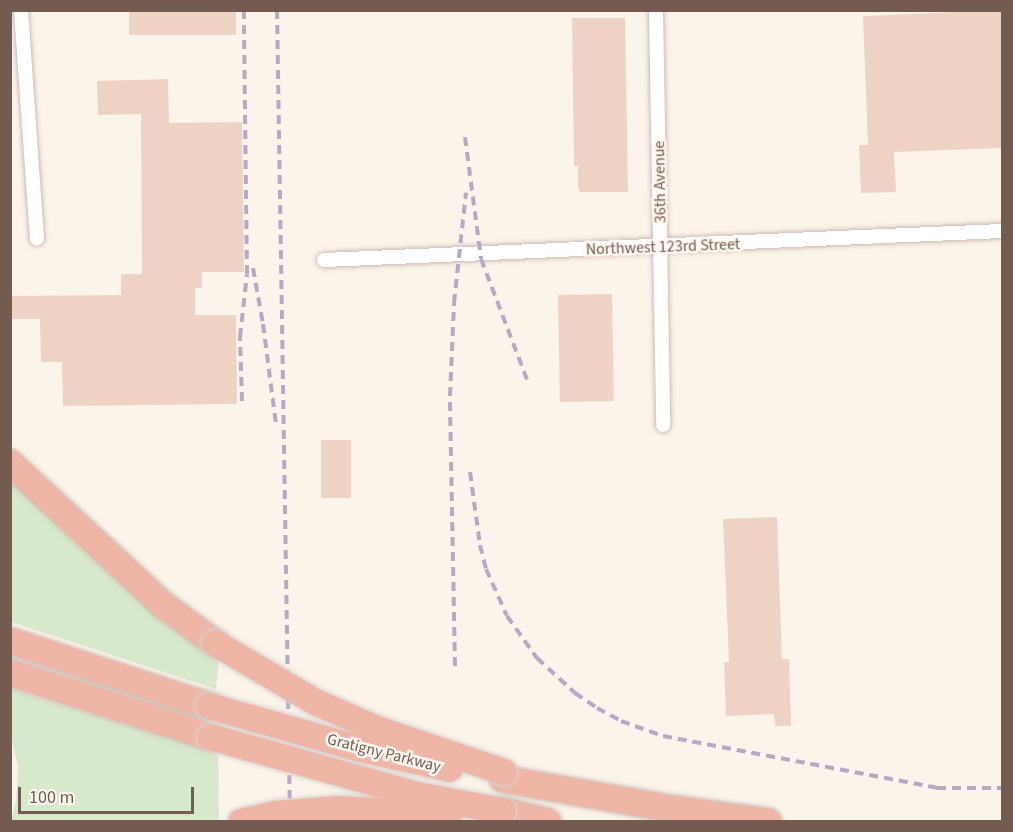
<!DOCTYPE html>
<html>
<head>
<meta charset="utf-8">
<style>
  body { margin:0 }
  #map { position:relative; width:1013px; height:832px; overflow:hidden; background:#fbf4eb; font-family:"Source Sans 3",sans-serif }
  div>[style] { position:absolute }
  [style*='--x'] { left:calc(var(--x)*1px); top:calc(var(--y)*1px); width:calc(var(--w)*1px); rotate:calc(var(--a)*1deg) }
  .green>* { inset:0; background:#d8e8ca }
  .building>* { inset:0; background:#eed3c5; transform-origin:0 0 }
  .roads { filter:drop-shadow(0 0 2px #cdbcb2) drop-shadow(0 0 2px #cdbcb2) }
  .street>* { height:14px; margin:-7px; padding:0 7px; transform-origin:7px; border-radius:7px; background:#fff }
  .highway>* { height:26px; margin:-13px; padding:0 13px; transform-origin:13px; border-radius:13px; background:#efb6a8 }
  .rail>* { height:4px; margin-top:-2px; transform-origin:0; background:repeating-linear-gradient(90deg,#b6a9c5 0 9px,transparent 0 15px) }
  .bridges { filter:drop-shadow(0 0 2px #d8d1ce) drop-shadow(0 0 2px #d8d1ce) }
  .highway-bridge>* { height:26px; margin:-13px; padding:0 13px; transform-origin:13px; border-radius:13px; background:#efb6a8 }
  span { translate:-50% -50%; white-space:nowrap; text-align:center; line-height:1.15; -webkit-text-stroke:5px #fef8f2; paint-order:stroke }
  .street-label { font-size:16px; color:#745b50 }
  .frame { position:absolute; inset:0; border:12px solid #745b50; pointer-events:none }
  .scale { position:absolute; left:18px; top:787px; width:176px; height:27px; box-sizing:border-box; border:3px solid #745b50; border-top:0; padding-left:8px; font-size:18px; line-height:21px; white-space:nowrap; color:#745b50; -webkit-text-stroke:4px #fef8f2; paint-order:stroke }
</style>
</head>
<body>
<div id="map">
  <div class="green">
    <div style="clip-path:polygon(10px 480px,220px 651px,216px 689px,11px 622px)"></div>
    <div style="clip-path:polygon(10px 689px,218px 753px,219px 819px,210px 822px,11px 821px,16px 801px,18px 767px,11px 737px)"></div>
  </div>
  <div class="building">
    <div style="left:129px;top:10px;width:107px;height:25px"></div>
    <div style="clip-path:polygon(1002px 10px,1002px 148px,894px 152px,896px 192px,861px 193px,859px 145px,868px 145px,863px 16px)"></div>
    <div style="clip-path:polygon(572px 18px,625px 18px,628px 192px,580px 192px,578px 187px,578px 166px,574px 166px)"></div>
    <div style="clip-path:polygon(168px 79px,169px 123px,242px 122px,244px 272px,202px 272px,202px 288px,195px 288px,195px 315px,236px 315px,237px 404px,63px 406px,62px 362px,41px 362px,40px 319px,10px 319px,10px 296px,121px 295px,121px 274px,142px 274px,141px 114px,98px 115px,97px 81px)"></div>
    <div style="left:612px;top:294px;width:107px;height:54px;rotate:89deg"></div>
    <div style="left:321px;top:440px;width:30px;height:58px"></div>
    <div style="clip-path:polygon(777px 517px,782px 659px,789px 659px,791px 726px,775px 726px,774px 714px,726px 716px,724px 662px,729px 662px,723px 519px)"></div>
  </div>
  <div class="roads">
    <div class="street">
      <div style="--x:21;--y:10;--w:229;--a:86"></div>
      <div style="--x:656;--y:10;--w:415;--a:89"></div>
      <div style="--x:324;--y:260;--w:679;--a:-2.45"></div>
    </div>
    <div class="highway">
      <div style="--x:10;--y:463;--w:207;--a:42.8"></div>
      <div style="--x:162;--y:604;--w:66;--a:36.3"></div>
      <div style="--x:10;--y:641;--w:209;--a:18.1"></div>
      <div style="--x:10;--y:673;--w:210;--a:17.7"></div>
      <div style="--x:503;--y:779;--w:172;--a:10.1"></div>
      <div style="--x:672;--y:809;--w:97;--a:7.7"></div>
      <div style="--x:503;--y:811;--w:46;--a:13.7"></div>
    </div>
  </div>
  <div class="rail">
    <div style="--x:277;--y:10;--w:812;--a:89.08"></div>
    <div style="--x:465;--y:137;--w:123;--a:82.5"></div>
    <div style="--x:481;--y:259;--w:135;--a:69.1"></div>
    <div style="--x:253;--y:268;--w:57;--a:79.9"></div>
    <div style="--x:263;--y:324;--w:101;--a:82.6"></div>
    <div style="--x:242;--y:401;--w:64;--a:-91.8"></div>
    <div style="--x:240;--y:337;--w:63;--a:-83.7"></div>
    <div style="--x:247;--y:274;--w:264;--a:-90.7"></div>
    <div style="--x:470;--y:472;--w:74;--a:82.2"></div>
    <div style="--x:480;--y:545;--w:25;--a:76"></div>
    <div style="--x:486;--y:569;--w:51;--a:65.9"></div>
    <div style="--x:507;--y:616;--w:52;--a:54.5"></div>
    <div style="--x:537;--y:658;--w:52;--a:42.6"></div>
    <div style="--x:575;--y:693;--w:27;--a:34"></div>
    <div style="--x:597;--y:708;--w:27;--a:28"></div>
    <div style="--x:621;--y:721;--w:45;--a:19.7"></div>
    <div style="--x:663;--y:736;--w:279;--a:10.7"></div>
    <div style="--x:937;--y:788;--w:65;--a:0"></div>
    <div style="--x:455;--y:666;--w:270;--a:-91.1"></div>
    <div style="--x:450;--y:396;--w:93;--a:-87.5"></div>
    <div style="--x:454;--y:303;--w:111;--a:-83.8"></div>
  </div>
  <div class="bridges">
    <div class="highway-bridge">
      <div style="--x:215;--y:643;--w:116;--a:30.5"></div>
      <div style="--x:315;--y:702;--w:68;--a:23.5"></div>
      <div style="--x:377;--y:729;--w:134;--a:18.7"></div>
      <div style="--x:209;--y:706;--w:154;--a:15.8"></div>
      <div style="--x:357;--y:748;--w:95;--a:12.7"></div>
      <div style="--x:210;--y:737;--w:220;--a:15.6"></div>
      <div style="--x:422;--y:796;--w:82;--a:10.5"></div>
      <div style="--x:241;--y:822;--w:36;--a:-13"></div>
      <div style="--x:276;--y:814;--w:62;--a:-4.6"></div>
      <div style="--x:338;--y:809;--w:111;--a:3.1"></div>
    </div>
  </div>
  <div class="street-label">
    <span style="left:660px;top:182px;rotate:-91deg">36th Avenue</span>
    <span style="left:663px;top:247px;rotate:-2deg">Northwest 123rd Street</span>
    <span style="left:384px;top:753px;rotate:14deg">Gratigny Parkway</span>
  </div>
  <div class="frame"></div>
  <div class="scale">100 m</div>
</div>
</body>
</html>
